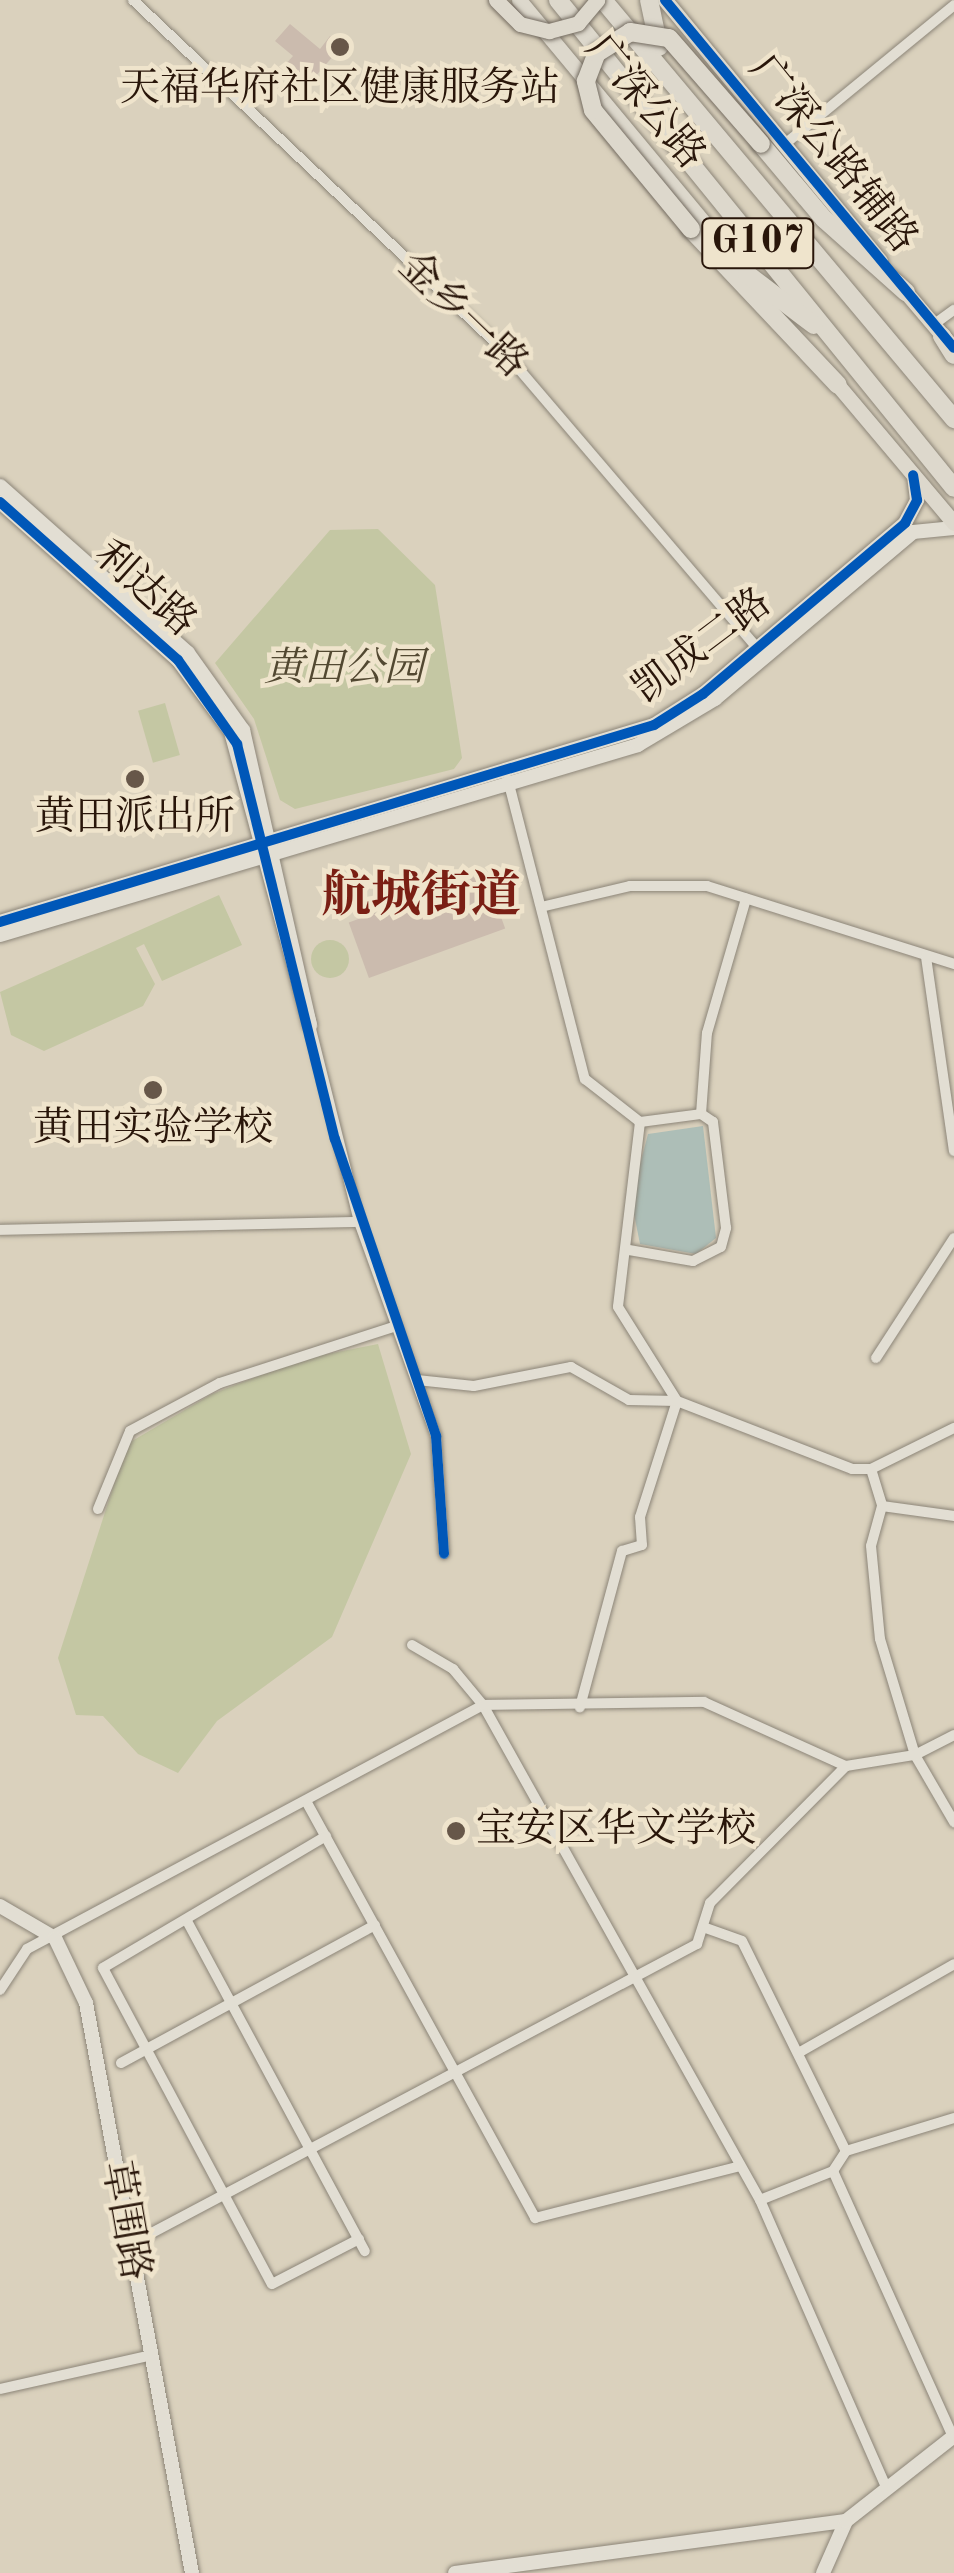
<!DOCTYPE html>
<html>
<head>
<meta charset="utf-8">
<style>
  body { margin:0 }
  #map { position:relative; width:954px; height:2573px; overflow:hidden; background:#dad1bd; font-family:"Old Standard TT","Noto Serif SC",serif }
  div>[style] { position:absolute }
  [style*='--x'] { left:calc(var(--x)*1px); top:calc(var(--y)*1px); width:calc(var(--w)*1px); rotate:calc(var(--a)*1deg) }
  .green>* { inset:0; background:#c4c7a3; transform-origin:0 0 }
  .round { border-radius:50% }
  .water>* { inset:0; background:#adbeb7 }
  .building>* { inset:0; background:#cbbbae; transform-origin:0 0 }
  .roads { filter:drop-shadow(0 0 2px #8c8578) drop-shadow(0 0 2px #8c8578) }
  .street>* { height:10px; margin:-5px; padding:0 5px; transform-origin:5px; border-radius:5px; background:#e2ded3 }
  .secondary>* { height:14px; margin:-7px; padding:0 7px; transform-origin:7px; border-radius:7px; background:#e2ded3 }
  .primary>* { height:15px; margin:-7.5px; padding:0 7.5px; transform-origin:7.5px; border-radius:7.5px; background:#ddd8cc }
  .highway>* { height:18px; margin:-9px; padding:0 9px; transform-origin:9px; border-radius:9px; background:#ddd8cc }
  .bridges { filter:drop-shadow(0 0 2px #736b60) drop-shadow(0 0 2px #736b60) }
  .primary-bridge>* { height:15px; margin:-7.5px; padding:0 7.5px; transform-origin:7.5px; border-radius:7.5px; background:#ddd8cc }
  .highway-bridge>* { height:18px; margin:-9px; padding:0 9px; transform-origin:9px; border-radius:9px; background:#ddd8cc }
  .cycleway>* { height:10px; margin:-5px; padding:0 5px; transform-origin:5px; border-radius:5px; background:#0057b8 }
  .dots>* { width:28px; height:28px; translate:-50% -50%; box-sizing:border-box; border:5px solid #efe4cc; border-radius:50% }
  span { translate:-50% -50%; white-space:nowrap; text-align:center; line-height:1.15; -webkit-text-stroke:9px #efe4cc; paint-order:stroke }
  .shield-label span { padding:2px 8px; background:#efe4cc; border:2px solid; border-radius:8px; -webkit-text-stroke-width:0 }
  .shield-label { font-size:38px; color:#29160a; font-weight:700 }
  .poi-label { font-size:40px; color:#29160a }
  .left { translate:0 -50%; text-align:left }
  .street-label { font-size:40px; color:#29160a }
  .park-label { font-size:40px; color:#524831; font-style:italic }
  .district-label { font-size:50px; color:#7a1f14; font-weight:700 }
</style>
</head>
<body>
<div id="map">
  <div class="green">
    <div style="clip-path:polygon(378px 529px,435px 585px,462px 758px,454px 769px,295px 809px,280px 800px,254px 719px,215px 663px,330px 530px)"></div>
    <div style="left:165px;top:703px;width:54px;height:28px;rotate:74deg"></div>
    <div style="clip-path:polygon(219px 895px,242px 945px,162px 981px,144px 944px,136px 948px,155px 984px,143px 1006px,44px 1051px,11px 1035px,0 992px)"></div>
    <div class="round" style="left:311px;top:940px;width:38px;height:38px"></div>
    <div style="clip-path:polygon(378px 1344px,411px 1454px,332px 1637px,217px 1721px,178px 1773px,138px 1754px,103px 1716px,76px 1715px,58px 1658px,127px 1444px,212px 1394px,302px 1359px)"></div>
  </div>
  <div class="water">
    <div style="clip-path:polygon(703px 1126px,716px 1238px,696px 1254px,640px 1244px,631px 1199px,648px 1134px)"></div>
  </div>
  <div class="building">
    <div style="clip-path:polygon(290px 24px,320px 49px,330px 36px,342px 46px,307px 86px,284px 66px,293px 56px,275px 41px)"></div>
    <div style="left:485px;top:873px;width:59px;height:145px;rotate:70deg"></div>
  </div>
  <div class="roads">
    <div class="street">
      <div style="--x:133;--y:0;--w:506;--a:43.4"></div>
      <div style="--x:501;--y:348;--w:400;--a:49.5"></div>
      <div style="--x:785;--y:144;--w:219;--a:-39.4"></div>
      <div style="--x:933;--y:325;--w:26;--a:-36"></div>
      <div style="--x:508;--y:780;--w:309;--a:75.6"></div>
      <div style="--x:585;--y:1079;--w:70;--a:38"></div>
      <div style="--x:640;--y:1122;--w:186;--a:96.8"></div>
      <div style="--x:618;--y:1307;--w:111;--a:57.9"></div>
      <div style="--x:677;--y:1401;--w:122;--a:107.7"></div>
      <div style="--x:640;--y:1517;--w:28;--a:86"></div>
      <div style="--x:642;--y:1545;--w:21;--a:163"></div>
      <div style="--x:622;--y:1551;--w:162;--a:105.1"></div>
      <div style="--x:541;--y:907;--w:91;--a:-13.3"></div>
      <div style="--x:630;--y:886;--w:77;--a:0"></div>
      <div style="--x:707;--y:886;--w:259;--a:17.5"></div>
      <div style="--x:926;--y:957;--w:196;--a:81.8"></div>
      <div style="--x:310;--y:1025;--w:203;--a:76"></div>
      <div style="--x:359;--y:1222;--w:227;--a:70.2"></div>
      <div style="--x:436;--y:1436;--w:118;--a:86.1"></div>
      <div style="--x:701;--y:1114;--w:81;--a:-85.8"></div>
      <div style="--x:707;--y:1033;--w:140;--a:-73.8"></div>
      <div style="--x:0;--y:1230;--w:359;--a:-1.3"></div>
      <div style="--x:629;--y:1250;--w:65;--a:9.8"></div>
      <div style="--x:693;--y:1261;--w:31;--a:-27"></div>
      <div style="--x:721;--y:1247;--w:20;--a:-75"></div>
      <div style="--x:726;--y:1228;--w:107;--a:-97"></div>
      <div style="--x:713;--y:1122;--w:14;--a:-146"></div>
      <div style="--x:701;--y:1114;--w:62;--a:172.5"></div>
      <div style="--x:876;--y:1358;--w:143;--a:-57"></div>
      <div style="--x:417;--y:1380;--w:57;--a:6"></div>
      <div style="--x:474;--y:1386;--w:99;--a:-11.1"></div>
      <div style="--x:571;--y:1367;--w:67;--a:29.6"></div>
      <div style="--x:629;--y:1400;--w:48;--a:1.2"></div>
      <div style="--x:677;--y:1401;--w:188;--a:21.2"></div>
      <div style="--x:852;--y:1469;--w:19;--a:0"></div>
      <div style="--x:871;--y:1469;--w:93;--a:-26.3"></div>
      <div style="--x:871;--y:1469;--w:39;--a:73"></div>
      <div style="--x:882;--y:1506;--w:41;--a:105.4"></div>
      <div style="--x:871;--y:1546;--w:93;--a:84.5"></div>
      <div style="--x:880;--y:1639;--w:121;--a:73.2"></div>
      <div style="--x:915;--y:1755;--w:78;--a:59.8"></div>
      <div style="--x:882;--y:1506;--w:73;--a:7.9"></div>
      <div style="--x:98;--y:1509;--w:84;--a:-67.7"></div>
      <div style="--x:130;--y:1431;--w:102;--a:-28.1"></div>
      <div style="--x:220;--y:1383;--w:186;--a:-17.9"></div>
      <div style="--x:412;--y:1645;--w:48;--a:30.3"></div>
      <div style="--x:453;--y:1669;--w:47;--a:50.2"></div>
      <div style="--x:483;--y:1705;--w:567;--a:60.77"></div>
      <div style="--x:760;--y:2200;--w:316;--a:66.3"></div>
      <div style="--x:306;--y:1801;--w:476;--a:61.2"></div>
      <div style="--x:535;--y:2218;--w:211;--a:-14.2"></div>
      <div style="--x:326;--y:1836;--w:259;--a:149.4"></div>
      <div style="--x:103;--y:1968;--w:358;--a:61.9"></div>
      <div style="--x:272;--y:2284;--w:98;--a:-27.3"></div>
      <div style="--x:187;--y:1921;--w:375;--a:61.7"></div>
      <div style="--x:703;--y:1927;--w:41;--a:19.7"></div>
      <div style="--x:742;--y:1941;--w:234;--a:63.7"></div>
      <div style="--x:0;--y:1990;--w:49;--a:-56.6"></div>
      <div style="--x:27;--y:1949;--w:517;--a:-28.15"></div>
      <div style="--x:483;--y:1705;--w:221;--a:-0.8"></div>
      <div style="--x:704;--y:1702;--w:156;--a:24.3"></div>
      <div style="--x:846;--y:1766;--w:70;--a:-9.1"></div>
      <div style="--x:915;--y:1755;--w:44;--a:-27.1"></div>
      <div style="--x:800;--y:2052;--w:177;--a:-29.7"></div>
      <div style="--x:121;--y:2063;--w:289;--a:-28.5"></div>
      <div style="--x:833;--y:2171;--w:292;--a:65.7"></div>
      <div style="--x:760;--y:2200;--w:79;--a:-21.7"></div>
      <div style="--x:833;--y:2171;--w:24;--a:-57"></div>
      <div style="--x:846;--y:2151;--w:113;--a:-17"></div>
      <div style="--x:129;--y:2245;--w:643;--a:-27.92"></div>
      <div style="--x:697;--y:1944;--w:43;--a:-72.4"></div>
      <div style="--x:710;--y:1903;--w:193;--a:-45.2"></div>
      <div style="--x:0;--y:2389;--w:152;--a:-12.6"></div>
    </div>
    <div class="secondary">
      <div style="--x:0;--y:486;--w:251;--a:41.6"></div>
      <div style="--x:188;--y:653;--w:95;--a:54.5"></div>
      <div style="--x:243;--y:730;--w:303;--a:77.2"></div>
      <div style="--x:0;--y:502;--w:238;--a:41.6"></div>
      <div style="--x:178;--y:660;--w:89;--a:53.6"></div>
      <div style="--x:231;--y:732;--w:302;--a:74.9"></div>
      <div style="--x:0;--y:922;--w:683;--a:-16.76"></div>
      <div style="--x:654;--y:725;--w:58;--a:-32.3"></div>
      <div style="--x:703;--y:694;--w:265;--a:-40.2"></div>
      <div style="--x:905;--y:523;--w:26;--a:-62"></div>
      <div style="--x:917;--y:500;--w:25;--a:-97"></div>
      <div style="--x:0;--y:935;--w:666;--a:-16.58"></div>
      <div style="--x:638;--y:745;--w:90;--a:-30.9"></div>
      <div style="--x:715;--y:699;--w:259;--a:-40.1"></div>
      <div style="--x:913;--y:532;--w:41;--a:-5.6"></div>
      <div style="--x:0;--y:1906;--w:64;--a:30.2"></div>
      <div style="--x:55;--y:1938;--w:72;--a:64.5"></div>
      <div style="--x:86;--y:2003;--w:580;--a:79.47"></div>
      <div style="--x:455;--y:2573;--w:394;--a:-7.6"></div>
      <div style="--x:823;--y:2573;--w:57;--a:-66.1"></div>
      <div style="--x:846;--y:2521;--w:137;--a:-38.2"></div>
    </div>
    <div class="primary">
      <div style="--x:519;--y:0;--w:366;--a:50.3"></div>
      <div style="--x:665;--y:0;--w:338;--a:50.5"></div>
      <div style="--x:898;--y:283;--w:77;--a:49.7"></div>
      <div style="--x:831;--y:377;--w:191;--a:49.9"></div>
    </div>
    <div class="highway">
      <div style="--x:558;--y:0;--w:628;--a:50.94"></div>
      <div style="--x:603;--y:0;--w:547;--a:50.05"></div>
      <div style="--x:649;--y:0;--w:48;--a:78"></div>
      <div style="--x:761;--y:144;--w:98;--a:50"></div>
      <div style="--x:824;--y:219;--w:110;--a:41.7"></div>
      <div style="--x:691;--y:229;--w:214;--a:46.7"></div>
      <div style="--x:747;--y:274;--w:84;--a:37.3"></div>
      <div style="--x:942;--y:336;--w:22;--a:58"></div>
    </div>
  </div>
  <div class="bridges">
    <div class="primary-bridge">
      <div style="--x:496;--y:0;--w:34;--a:45"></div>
      <div style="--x:520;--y:24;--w:30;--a:14"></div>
      <div style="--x:549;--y:31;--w:30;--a:-15"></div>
      <div style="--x:578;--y:23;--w:30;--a:-50"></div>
    </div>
    <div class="highway-bridge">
      <div style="--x:691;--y:229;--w:154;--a:-129.5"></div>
      <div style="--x:593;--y:110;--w:30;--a:-104"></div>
      <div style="--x:586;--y:81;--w:30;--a:-69"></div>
      <div style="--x:597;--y:53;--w:39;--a:-32"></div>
      <div style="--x:630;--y:32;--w:39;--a:9"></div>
      <div style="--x:669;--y:38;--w:140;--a:49"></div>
    </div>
  </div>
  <div class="cycleway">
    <div style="--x:665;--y:0;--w:452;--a:50.3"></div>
    <div style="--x:0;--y:502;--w:238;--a:41.6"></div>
    <div style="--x:178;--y:660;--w:103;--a:54.9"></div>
    <div style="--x:237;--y:744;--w:407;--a:76.1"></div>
    <div style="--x:335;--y:1139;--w:314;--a:71.2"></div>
    <div style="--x:436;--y:1436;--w:118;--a:86.1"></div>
    <div style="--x:0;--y:922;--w:683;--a:-16.76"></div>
    <div style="--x:654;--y:725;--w:58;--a:-32.3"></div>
    <div style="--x:703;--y:694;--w:265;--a:-40.2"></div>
    <div style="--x:905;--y:523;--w:26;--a:-62"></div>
    <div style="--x:917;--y:500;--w:25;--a:-99"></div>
  </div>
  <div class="dots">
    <div style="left:340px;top:47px;background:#675749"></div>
    <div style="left:135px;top:779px;background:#675749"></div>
    <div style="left:153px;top:1090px;background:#675749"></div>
    <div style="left:456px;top:1831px;background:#675749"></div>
  </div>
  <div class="shield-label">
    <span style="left:758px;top:243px">G107</span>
  </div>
  <div class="poi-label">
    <span style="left:340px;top:90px">天福华府社区健康服务站</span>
    <span style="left:135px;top:819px">黄田派出所</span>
    <span style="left:153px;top:1130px">黄田实验学校</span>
    <span class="left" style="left:476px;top:1831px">宝安区华文学校</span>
  </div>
  <div class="street-label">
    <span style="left:644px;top:103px;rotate:50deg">广深公路</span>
    <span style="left:832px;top:155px;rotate:51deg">广深公路辅路</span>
    <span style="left:462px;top:316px;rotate:44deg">金乡一路</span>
    <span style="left:144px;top:590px;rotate:42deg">利达路</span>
    <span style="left:703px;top:647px;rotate:-37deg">凯成二路</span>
    <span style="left:124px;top:2221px;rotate:80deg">草围路</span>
  </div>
  <div class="park-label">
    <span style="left:344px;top:670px">黄田公园</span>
  </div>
  <div class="district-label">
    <span style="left:421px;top:899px">航城街道</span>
  </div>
</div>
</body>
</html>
